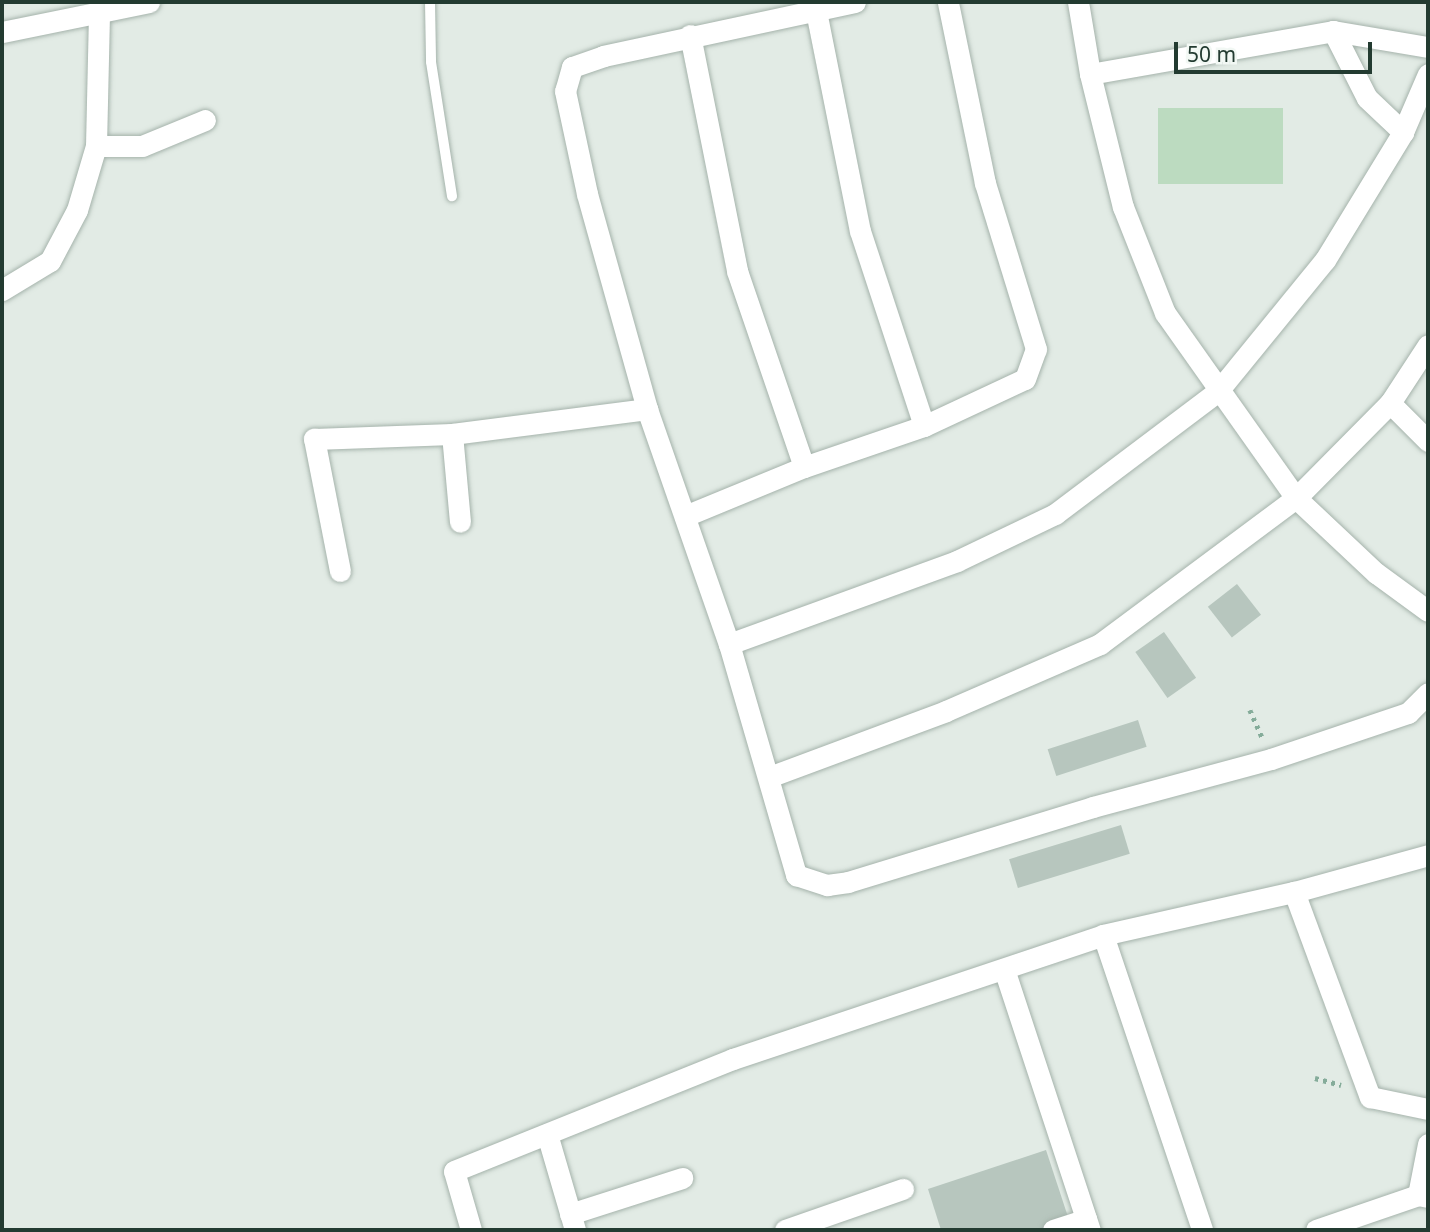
<!DOCTYPE html>
<html>
<head>
<meta charset="utf-8">
<style>
  body { margin:0 }
  #map { position:relative; width:1430px; height:1232px; overflow:hidden; background:#e2ebe5; font-family:"Noto Sans",sans-serif }
  div>[style] { position:absolute }
  [style*='--x'] { left:calc(var(--x)*1px); top:calc(var(--y)*1px); width:calc(var(--w)*1px); rotate:calc(var(--a)*1deg) }
  .green>* { inset:0; background:#bcdbc0; transform-origin:0 0 }
  .building>* { inset:0; background:#b7c6be; transform-origin:0 0 }
  .path>* { height:4.5px; margin-top:-2.25px; transform-origin:0; background:repeating-linear-gradient(90deg,#85ac9a 0 3.5px,transparent 0 8.5px) }
  .roads { filter:drop-shadow(0 0 2px #a5b3ab) drop-shadow(0 0 2px #a5b3ab) }
  .service>* { height:10px; margin:-5px; padding:0 5px; transform-origin:5px; border-radius:5px; background:#fff }
  .minor>* { height:21px; margin:-10.5px; padding:0 10.5px; transform-origin:10.5px; border-radius:10.5px; background:#fff }
  span { translate:-50% -50%; white-space:nowrap; text-align:center; line-height:1.15; -webkit-text-stroke:5px #f2f8f4; paint-order:stroke }
  .frame { position:absolute; inset:0; border:4px solid #233b31; pointer-events:none }
  .scale { position:absolute; left:1174px; top:42px; width:198px; height:32px; box-sizing:border-box; border:4px solid #233b31; border-top:0; padding-left:9px; font-size:21px; line-height:24px; white-space:nowrap; color:#233b31; -webkit-text-stroke:5px #f2f8f4; paint-order:stroke }
</style>
</head>
<body>
<div id="map">
  <div class="green">
    <div style="left:1283px;top:108px;width:76px;height:125px;rotate:90deg"></div>
  </div>
  <div class="building">
    <div style="left:1237px;top:584px;width:39px;height:37px;rotate:52deg"></div>
    <div style="left:1164px;top:632px;width:56px;height:35px;rotate:55deg"></div>
    <div style="left:1138px;top:720px;width:28px;height:95px;rotate:72deg"></div>
    <div style="left:1121px;top:825px;width:30px;height:117px;rotate:73deg"></div>
    <div style="clip-path:polygon(1046px 1150px,1069px 1220px,1037px 1230px,941px 1230px,928px 1189px)"></div>
  </div>
  <div class="path">
    <div style="--x:1250;--y:710;--w:32;--a:66"></div>
    <div style="--x:1315;--y:1078;--w:27;--a:15"></div>
  </div>
  <div class="roads">
    <div class="service">
      <div style="--x:430;--y:2;--w:60;--a:89"></div>
      <div style="--x:431;--y:62;--w:136;--a:81.1"></div>
    </div>
    <div class="minor">
      <div style="--x:855;--y:2;--w:257;--a:167.9"></div>
      <div style="--x:604;--y:56;--w:34;--a:161"></div>
      <div style="--x:572;--y:67;--w:25;--a:106"></div>
      <div style="--x:565;--y:91;--w:105;--a:77.9"></div>
      <div style="--x:587;--y:194;--w:223;--a:74.4"></div>
      <div style="--x:647;--y:409;--w:249;--a:70.8"></div>
      <div style="--x:729;--y:644;--w:241;--a:73.8"></div>
      <div style="--x:796;--y:875;--w:33;--a:18"></div>
      <div style="--x:827;--y:885;--w:21;--a:-8"></div>
      <div style="--x:848;--y:882;--w:256;--a:-17"></div>
      <div style="--x:1093;--y:807;--w:184;--a:-15.1"></div>
      <div style="--x:1271;--y:759;--w:145;--a:-18.6"></div>
      <div style="--x:1408;--y:713;--w:28;--a:-45"></div>
      <div style="--x:1078;--y:2;--w:73;--a:80.5"></div>
      <div style="--x:1090;--y:74;--w:137;--a:76.1"></div>
      <div style="--x:1123;--y:207;--w:114;--a:68.4"></div>
      <div style="--x:1165;--y:313;--w:227;--a:54.7"></div>
      <div style="--x:1296;--y:498;--w:110;--a:43.2"></div>
      <div style="--x:1376;--y:573;--w:64;--a:36.2"></div>
      <div style="--x:816;--y:11;--w:224;--a:78.7"></div>
      <div style="--x:860;--y:231;--w:205;--a:71.8"></div>
      <div style="--x:1333;--y:31;--w:75;--a:63.1"></div>
      <div style="--x:1367;--y:98;--w:50;--a:43.4"></div>
      <div style="--x:2;--y:32;--w:150;--a:-11.5"></div>
      <div style="--x:690;--y:35;--w:241;--a:78.7"></div>
      <div style="--x:737;--y:271;--w:207;--a:71.1"></div>
      <div style="--x:1090;--y:74;--w:247;--a:-10"></div>
      <div style="--x:1333;--y:31;--w:96;--a:9.6"></div>
      <div style="--x:96;--y:146;--w:46;--a:0"></div>
      <div style="--x:142;--y:146;--w:68;--a:-22.4"></div>
      <div style="--x:2;--y:290;--w:56;--a:-31.1"></div>
      <div style="--x:50;--y:261;--w:58;--a:-62.1"></div>
      <div style="--x:77;--y:210;--w:67;--a:-73.5"></div>
      <div style="--x:96;--y:146;--w:133;--a:-88.7"></div>
      <div style="--x:1390;--y:403;--w:54;--a:45"></div>
      <div style="--x:452;--y:434;--w:88;--a:84.8"></div>
      <div style="--x:685;--y:516;--w:129;--a:-22.4"></div>
      <div style="--x:804;--y:467;--w:127;--a:-18.9"></div>
      <div style="--x:924;--y:426;--w:111;--a:-25"></div>
      <div style="--x:1025;--y:379;--w:32;--a:-70"></div>
      <div style="--x:1036;--y:349;--w:174;--a:-107.1"></div>
      <div style="--x:985;--y:183;--w:185;--a:-101.6"></div>
      <div style="--x:340;--y:571;--w:135;--a:-101.1"></div>
      <div style="--x:314;--y:439;--w:138;--a:-2.1"></div>
      <div style="--x:452;--y:434;--w:197;--a:-7.3"></div>
      <div style="--x:729;--y:644;--w:243;--a:-20"></div>
      <div style="--x:957;--y:561;--w:109;--a:-25.6"></div>
      <div style="--x:1055;--y:514;--w:204;--a:-37"></div>
      <div style="--x:1218;--y:391;--w:169;--a:-50.8"></div>
      <div style="--x:1325;--y:260;--w:150;--a:-58.6"></div>
      <div style="--x:1403;--y:132;--w:63;--a:-66.7"></div>
      <div style="--x:769;--y:777;--w:189;--a:-20.4"></div>
      <div style="--x:946;--y:711;--w:168;--a:-23.5"></div>
      <div style="--x:1100;--y:644;--w:244;--a:-36.7"></div>
      <div style="--x:1296;--y:498;--w:134;--a:-45.3"></div>
      <div style="--x:1390;--y:403;--w:69;--a:-56.8"></div>
      <div style="--x:1294;--y:892;--w:219;--a:69.7"></div>
      <div style="--x:1370;--y:1097;--w:59;--a:11.7"></div>
      <div style="--x:1103;--y:935;--w:311;--a:71.4"></div>
      <div style="--x:1004;--y:969;--w:275;--a:71.8"></div>
      <div style="--x:547;--y:1134;--w:100;--a:73.7"></div>
      <div style="--x:1418;--y:1195;--w:52;--a:-78.9"></div>
      <div style="--x:570;--y:1214;--w:118;--a:-17.8"></div>
      <div style="--x:471;--y:1230;--w:61;--a:-106.1"></div>
      <div style="--x:454;--y:1171;--w:301;--a:-21.9"></div>
      <div style="--x:733;--y:1059;--w:390;--a:-18.5"></div>
      <div style="--x:1103;--y:935;--w:196;--a:-12.7"></div>
      <div style="--x:1294;--y:892;--w:139;--a:-15.4"></div>
      <div style="--x:785;--y:1230;--w:125;--a:-19.2"></div>
      <div style="--x:1053;--y:1230;--w:35;--a:-18"></div>
      <div style="--x:1316;--y:1230;--w:108;--a:-18.9"></div>
      <div style="--x:1418;--y:1195;--w:10;--a:11"></div>
    </div>
  </div>
  <div class="frame"></div>
  <div class="scale">50 m</div>
</div>
</body>
</html>
